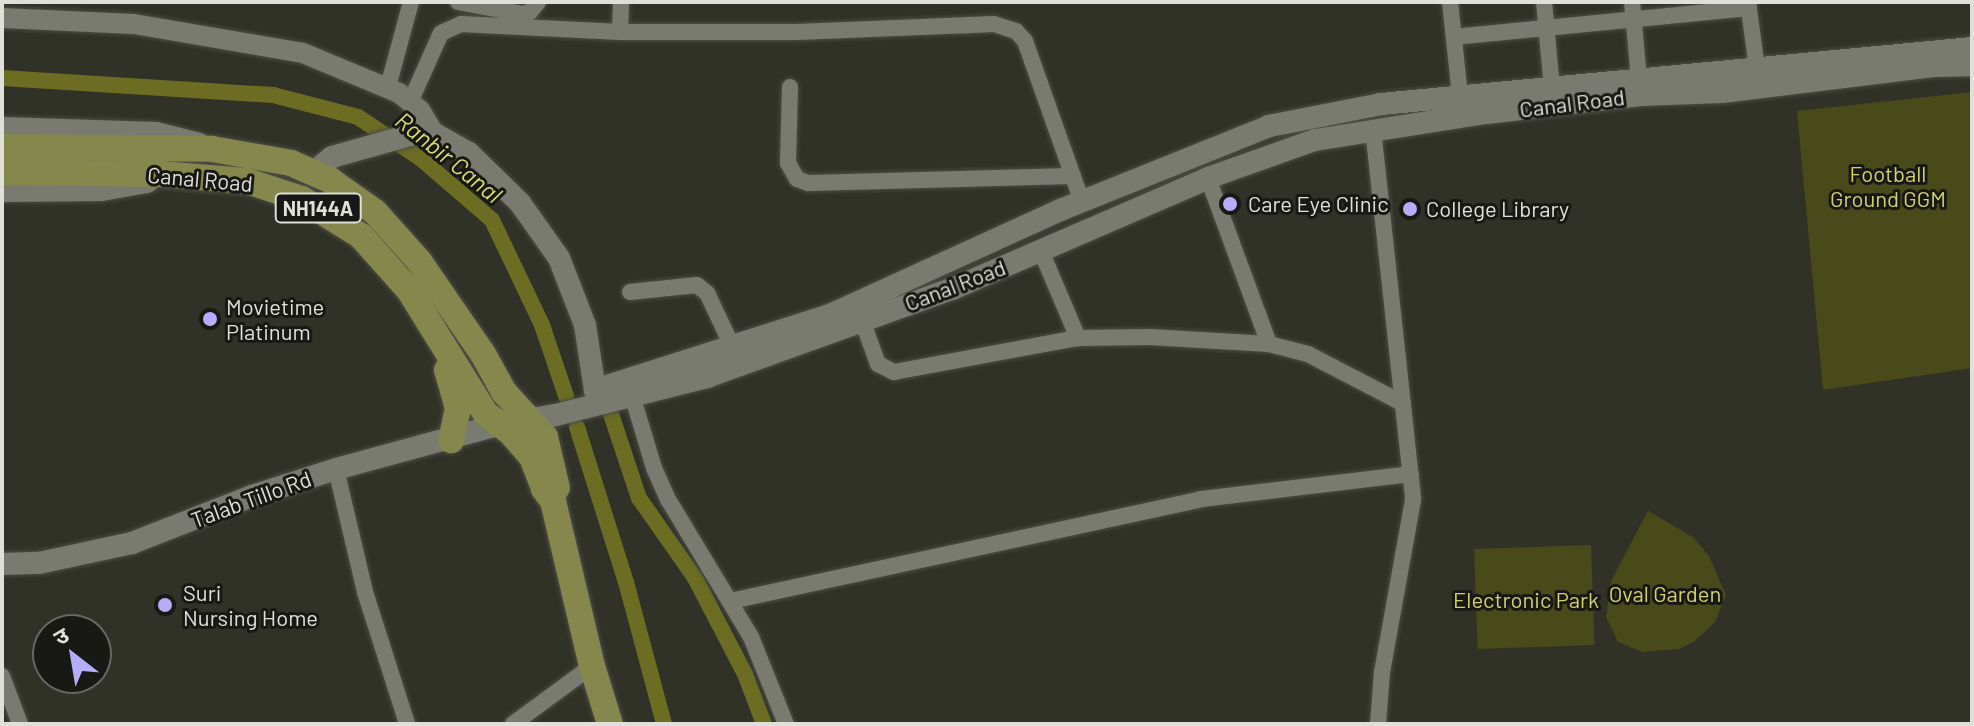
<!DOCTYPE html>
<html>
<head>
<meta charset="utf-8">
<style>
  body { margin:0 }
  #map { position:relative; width:1974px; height:726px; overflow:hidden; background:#303127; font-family:Barlow,"Noto Sans Devanagari",sans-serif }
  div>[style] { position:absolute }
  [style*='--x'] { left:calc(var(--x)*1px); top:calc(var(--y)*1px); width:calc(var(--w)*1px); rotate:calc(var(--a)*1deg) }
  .green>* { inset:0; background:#494a19; transform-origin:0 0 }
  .canal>* { height:16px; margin:-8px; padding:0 8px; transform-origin:8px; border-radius:8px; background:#6c6d22 }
  .roads { filter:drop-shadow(0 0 2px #4c4d44) drop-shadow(0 0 2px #4c4d44) }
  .minor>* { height:16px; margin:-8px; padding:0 8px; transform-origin:8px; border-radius:8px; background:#7a7b70 }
  .tertiary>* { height:20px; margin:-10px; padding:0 10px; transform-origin:10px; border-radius:10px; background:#7a7b70 }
  .secondary>* { height:22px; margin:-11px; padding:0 11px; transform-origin:11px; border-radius:11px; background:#7a7b70 }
  .trunk>* { height:26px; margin:-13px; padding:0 13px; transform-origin:13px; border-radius:13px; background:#85874c }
  .dots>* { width:22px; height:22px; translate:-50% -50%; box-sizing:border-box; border:4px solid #181814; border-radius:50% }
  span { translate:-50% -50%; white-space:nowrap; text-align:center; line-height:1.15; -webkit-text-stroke:6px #181814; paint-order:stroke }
  .shield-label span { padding:2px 6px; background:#181814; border:2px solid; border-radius:6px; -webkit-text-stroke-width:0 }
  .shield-label { font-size:20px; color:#dfe0d9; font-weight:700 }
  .street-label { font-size:22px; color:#dfe0d9 }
  .park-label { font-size:22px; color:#d0d26c }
  .poi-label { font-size:22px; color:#dfe0d9 }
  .left { translate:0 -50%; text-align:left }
  .water-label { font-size:24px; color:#d8db75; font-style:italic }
  .frame { position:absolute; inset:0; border:4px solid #dfe0d9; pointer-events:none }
  .north { position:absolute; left:32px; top:614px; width:80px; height:80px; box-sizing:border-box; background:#181814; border:2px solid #686863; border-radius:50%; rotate:329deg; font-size:22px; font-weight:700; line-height:32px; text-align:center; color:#dfe0d9 }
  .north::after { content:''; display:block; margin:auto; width:28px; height:36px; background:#b6acf8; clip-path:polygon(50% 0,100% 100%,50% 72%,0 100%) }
</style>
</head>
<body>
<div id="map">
  <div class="green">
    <div style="clip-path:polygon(1972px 92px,1972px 368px,1823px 390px,1797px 111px)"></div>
    <div style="clip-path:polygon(1648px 511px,1693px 537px,1709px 556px,1726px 595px,1715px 622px,1695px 641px,1679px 649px,1642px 652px,1618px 642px,1606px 617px,1611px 581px)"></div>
    <div style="left:1591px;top:545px;width:100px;height:117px;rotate:88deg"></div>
  </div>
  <div class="canal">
    <div style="--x:2;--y:78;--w:272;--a:3.6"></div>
    <div style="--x:273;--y:95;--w:88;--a:14.5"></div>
    <div style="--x:358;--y:117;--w:74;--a:33.5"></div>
    <div style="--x:420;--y:158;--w:95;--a:40.7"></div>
    <div style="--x:492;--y:220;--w:116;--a:64.5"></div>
    <div style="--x:542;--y:325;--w:75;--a:71.3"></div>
    <div style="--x:611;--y:414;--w:89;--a:71.6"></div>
    <div style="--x:639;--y:498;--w:98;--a:55"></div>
    <div style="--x:695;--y:578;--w:108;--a:62.5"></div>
    <div style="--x:745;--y:674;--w:53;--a:69.2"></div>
    <div style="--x:577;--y:427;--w:163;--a:72.5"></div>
    <div style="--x:626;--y:582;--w:147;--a:75"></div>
  </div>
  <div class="roads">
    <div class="minor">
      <div style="--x:458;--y:2;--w:65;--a:10.6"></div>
      <div style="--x:522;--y:14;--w:8;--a:-14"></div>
      <div style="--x:530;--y:12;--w:13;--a:-51"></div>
      <div style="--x:1450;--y:2;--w:95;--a:83.9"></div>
      <div style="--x:1544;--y:2;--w:86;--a:84.7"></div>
      <div style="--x:1632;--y:2;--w:77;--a:84.8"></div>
      <div style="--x:1748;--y:2;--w:75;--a:82.3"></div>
      <div style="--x:620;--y:32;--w:30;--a:-88"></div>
      <div style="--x:1454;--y:37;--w:296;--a:-5.6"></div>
      <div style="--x:388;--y:87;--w:88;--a:-74.9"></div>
      <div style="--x:790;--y:87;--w:76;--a:91.5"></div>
      <div style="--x:788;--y:163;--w:18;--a:61"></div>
      <div style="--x:797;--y:179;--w:12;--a:20"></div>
      <div style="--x:808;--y:183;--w:265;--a:-1.5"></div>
      <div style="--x:411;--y:100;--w:73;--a:-65.9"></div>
      <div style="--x:441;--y:33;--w:22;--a:-24"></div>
      <div style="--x:461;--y:24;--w:159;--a:2.9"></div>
      <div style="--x:620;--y:32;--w:177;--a:0"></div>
      <div style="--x:797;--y:32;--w:197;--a:-2.3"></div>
      <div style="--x:994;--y:24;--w:23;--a:18"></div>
      <div style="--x:1016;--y:31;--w:13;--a:48"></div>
      <div style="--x:1025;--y:41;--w:171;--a:70.5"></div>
      <div style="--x:1373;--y:129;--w:373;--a:83.8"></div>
      <div style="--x:1413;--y:500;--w:175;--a:100.2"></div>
      <div style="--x:1382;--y:672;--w:52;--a:94.4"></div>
      <div style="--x:1208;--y:178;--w:177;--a:69.8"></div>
      <div style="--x:1041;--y:251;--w:95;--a:67"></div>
      <div style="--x:630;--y:292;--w:67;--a:-6"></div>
      <div style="--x:697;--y:285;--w:13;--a:39"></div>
      <div style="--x:707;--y:293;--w:61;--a:64.7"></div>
      <div style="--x:862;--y:320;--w:47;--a:70"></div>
      <div style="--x:878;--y:364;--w:18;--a:27"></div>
      <div style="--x:894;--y:372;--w:187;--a:-10.5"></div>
      <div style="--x:1078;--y:338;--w:72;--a:-0.8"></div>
      <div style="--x:1150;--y:337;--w:119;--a:3.4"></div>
      <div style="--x:1269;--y:344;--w:40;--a:14.4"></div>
      <div style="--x:1308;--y:354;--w:106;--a:27.5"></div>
      <div style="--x:632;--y:395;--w:76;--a:73.2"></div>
      <div style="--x:654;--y:468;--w:36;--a:66"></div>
      <div style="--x:669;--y:501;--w:159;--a:58.9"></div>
      <div style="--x:751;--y:637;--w:94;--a:68.1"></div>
      <div style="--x:336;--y:469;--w:126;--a:76.7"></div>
      <div style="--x:365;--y:592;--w:139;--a:72.3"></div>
      <div style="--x:731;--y:601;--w:481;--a:-12.2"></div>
      <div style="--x:1201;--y:499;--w:211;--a:-6.8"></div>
      <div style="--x:2;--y:676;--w:51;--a:69.4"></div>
      <div style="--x:513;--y:724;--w:98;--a:-36.3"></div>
    </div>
    <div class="tertiary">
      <div style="--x:2;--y:18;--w:132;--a:2.6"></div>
      <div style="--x:134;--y:24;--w:171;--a:9.7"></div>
      <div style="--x:303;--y:53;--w:104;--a:22.6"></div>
      <div style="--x:399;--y:93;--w:27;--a:39"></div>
      <div style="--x:420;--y:110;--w:23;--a:59"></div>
      <div style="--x:2;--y:127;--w:154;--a:1.9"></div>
      <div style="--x:156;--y:132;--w:45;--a:14"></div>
      <div style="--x:2;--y:192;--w:100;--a:-0.6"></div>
      <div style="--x:102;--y:191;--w:46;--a:-10.1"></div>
      <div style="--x:147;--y:183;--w:9;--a:-36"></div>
    </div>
    <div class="secondary">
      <div style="--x:314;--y:172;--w:23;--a:-40"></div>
      <div style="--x:332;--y:157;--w:100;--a:-15.7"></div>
      <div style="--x:428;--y:130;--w:47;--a:29.3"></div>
      <div style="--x:469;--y:153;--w:71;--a:44.4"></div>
      <div style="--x:520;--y:203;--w:67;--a:54.7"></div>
      <div style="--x:559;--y:258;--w:72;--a:68.8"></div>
      <div style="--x:585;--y:325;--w:66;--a:81.3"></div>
      <div style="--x:595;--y:390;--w:247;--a:-17.7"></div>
      <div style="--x:830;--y:315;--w:256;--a:-24.5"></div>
      <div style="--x:1063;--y:209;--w:222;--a:-21.9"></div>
      <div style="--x:1269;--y:126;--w:114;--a:-11.1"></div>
      <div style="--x:1381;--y:104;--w:594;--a:-5.41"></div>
      <div style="--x:2;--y:564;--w:37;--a:-2"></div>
      <div style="--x:39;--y:563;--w:95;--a:-12.1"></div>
      <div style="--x:132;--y:543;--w:129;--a:-21.4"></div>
      <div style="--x:252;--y:496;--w:88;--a:-17.8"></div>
      <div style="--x:336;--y:469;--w:168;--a:-15.2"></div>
      <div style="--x:498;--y:425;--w:59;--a:-9.8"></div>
      <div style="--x:556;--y:415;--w:156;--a:-14.1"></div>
      <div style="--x:707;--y:377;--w:260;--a:-19.8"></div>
      <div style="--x:952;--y:289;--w:279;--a:-23.4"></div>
      <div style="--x:1208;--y:178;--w:114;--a:-19.6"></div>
      <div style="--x:1315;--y:140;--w:173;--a:-9"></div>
      <div style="--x:1486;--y:113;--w:156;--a:-6.6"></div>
      <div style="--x:1641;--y:95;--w:81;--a:-2.1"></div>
      <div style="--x:1722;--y:92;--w:213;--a:-7"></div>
      <div style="--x:1933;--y:66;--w:39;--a:-1"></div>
    </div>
    <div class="trunk">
      <div style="--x:2;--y:147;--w:210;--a:0.5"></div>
      <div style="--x:212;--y:149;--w:80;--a:10"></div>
      <div style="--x:291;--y:163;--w:43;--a:23.6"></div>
      <div style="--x:330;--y:180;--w:55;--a:35.4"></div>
      <div style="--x:375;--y:212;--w:66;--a:48.1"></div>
      <div style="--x:419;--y:261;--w:113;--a:55.5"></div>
      <div style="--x:483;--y:354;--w:43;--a:61.1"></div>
      <div style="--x:504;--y:392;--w:61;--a:47.7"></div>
      <div style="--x:545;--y:437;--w:52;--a:76.8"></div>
      <div style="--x:2;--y:172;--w:159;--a:0.7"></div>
      <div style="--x:161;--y:174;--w:86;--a:4.7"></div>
      <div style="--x:247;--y:181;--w:58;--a:18.1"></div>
      <div style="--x:302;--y:199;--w:70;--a:32.1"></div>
      <div style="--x:361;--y:236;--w:72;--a:48.4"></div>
      <div style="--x:409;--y:290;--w:146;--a:58.2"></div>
      <div style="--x:486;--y:414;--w:31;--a:37"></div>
      <div style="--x:511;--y:433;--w:32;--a:49"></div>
      <div style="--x:532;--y:457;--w:34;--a:69"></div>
      <div style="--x:544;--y:489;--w:15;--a:53"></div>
      <div style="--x:553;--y:501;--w:170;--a:76.7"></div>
      <div style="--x:592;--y:666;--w:61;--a:72.8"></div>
      <div style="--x:447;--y:370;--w:40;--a:74"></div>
      <div style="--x:458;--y:408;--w:33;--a:102"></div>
    </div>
  </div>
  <div class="dots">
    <div style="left:1230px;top:204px;background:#b6acf8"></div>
    <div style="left:1410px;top:209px;background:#b6acf8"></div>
    <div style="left:210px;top:319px;background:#b6acf8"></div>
    <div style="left:165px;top:605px;background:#b6acf8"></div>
  </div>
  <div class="shield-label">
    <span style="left:318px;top:208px">NH144A</span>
  </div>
  <div class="street-label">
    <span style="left:1572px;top:103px;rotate:-7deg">Canal Road</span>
    <span style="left:200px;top:179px;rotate:5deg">Canal Road</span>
    <span style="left:955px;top:285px;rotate:-21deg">Canal Road</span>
    <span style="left:251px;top:499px;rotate:-20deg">Talab Tillo Rd</span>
  </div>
  <div class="park-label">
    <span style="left:1888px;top:186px">Football<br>Ground GGM</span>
    <span style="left:1665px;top:594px">Oval Garden</span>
    <span style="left:1526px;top:600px">Electronic Park</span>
  </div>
  <div class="poi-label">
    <span class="left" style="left:1248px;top:204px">Care Eye Clinic</span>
    <span class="left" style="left:1426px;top:209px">College Library</span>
    <span class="left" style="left:226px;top:319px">Movietime<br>Platinum</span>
    <span class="left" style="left:183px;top:605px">Suri<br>Nursing Home</span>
  </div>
  <div class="water-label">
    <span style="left:449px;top:157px;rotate:39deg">Ranbir Canal</span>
  </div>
  <div class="frame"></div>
  <div class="north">उ</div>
</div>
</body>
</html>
